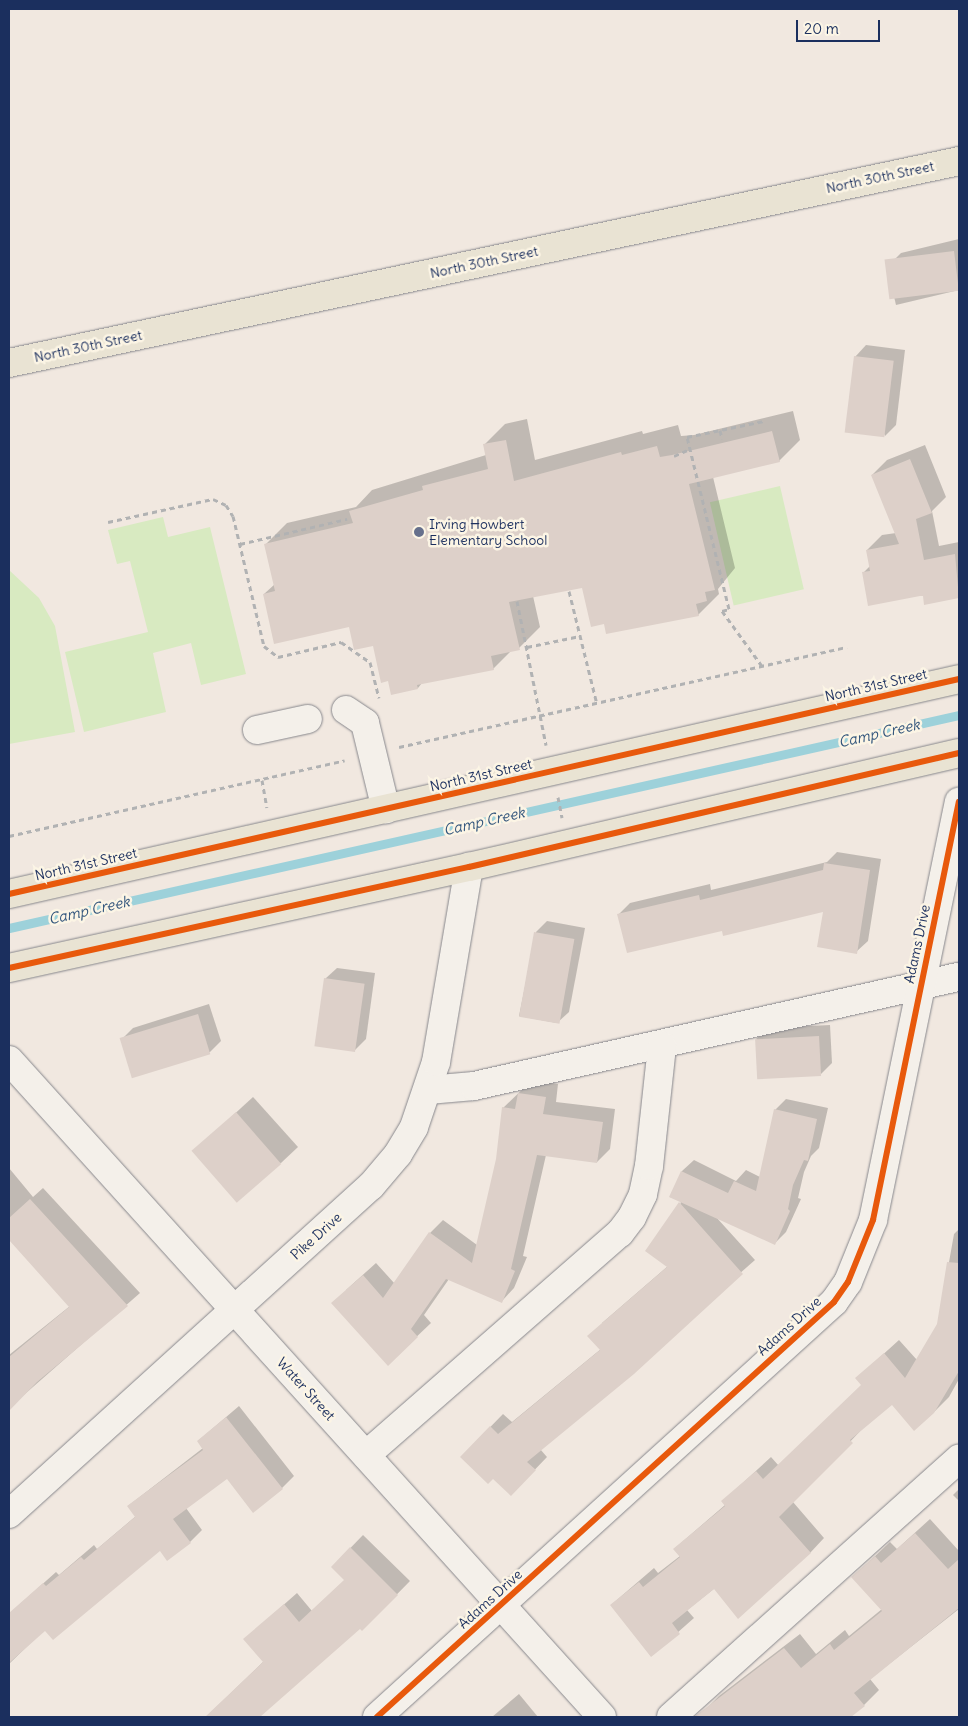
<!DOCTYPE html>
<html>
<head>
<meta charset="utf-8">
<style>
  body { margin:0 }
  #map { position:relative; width:968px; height:1726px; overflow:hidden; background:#f1e8e0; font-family:Delius,sans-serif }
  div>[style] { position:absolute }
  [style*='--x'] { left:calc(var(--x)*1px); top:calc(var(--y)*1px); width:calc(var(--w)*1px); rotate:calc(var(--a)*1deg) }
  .green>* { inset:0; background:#d8eac1; transform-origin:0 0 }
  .shadow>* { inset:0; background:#0003 }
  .stream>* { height:9px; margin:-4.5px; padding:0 4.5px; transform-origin:4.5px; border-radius:4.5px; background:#9dd1da }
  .building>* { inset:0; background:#ddd0c9; transform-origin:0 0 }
  .path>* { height:3px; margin-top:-1.5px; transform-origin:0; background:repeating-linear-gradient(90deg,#b1b2b3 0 5px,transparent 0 9px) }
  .roads { filter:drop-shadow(0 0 1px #87878c) drop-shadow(0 0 1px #87878c) }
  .minor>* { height:28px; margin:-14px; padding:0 14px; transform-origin:14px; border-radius:14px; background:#f4f0ea }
  .major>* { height:28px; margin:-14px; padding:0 14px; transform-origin:14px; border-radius:14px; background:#e9e3d3 }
  .cycleway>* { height:6px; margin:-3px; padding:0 3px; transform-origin:3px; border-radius:3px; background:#e8590c }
  .dots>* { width:14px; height:14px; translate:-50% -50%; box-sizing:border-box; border:2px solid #fcf5e5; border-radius:50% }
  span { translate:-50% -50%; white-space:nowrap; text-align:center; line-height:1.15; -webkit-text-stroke:5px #fcf5e5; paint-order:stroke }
  .street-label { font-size:14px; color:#1b2f5e }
  .poi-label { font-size:14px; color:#1b2f5e }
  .left { translate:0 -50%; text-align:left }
  .water-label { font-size:15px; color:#32557c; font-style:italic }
  .frame { position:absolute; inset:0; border:10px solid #1b2f5e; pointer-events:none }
  .scale { position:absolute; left:796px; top:20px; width:84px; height:22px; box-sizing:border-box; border:2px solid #1b2f5e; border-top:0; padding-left:6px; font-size:15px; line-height:18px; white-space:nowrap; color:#1b2f5e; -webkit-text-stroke:4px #fcf5e5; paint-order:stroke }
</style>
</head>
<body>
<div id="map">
  <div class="green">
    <div style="left:780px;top:486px;width:106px;height:72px;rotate:77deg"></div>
    <div style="clip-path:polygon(163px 517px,168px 537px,210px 527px,246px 674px,201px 685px,191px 643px,153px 653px,166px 712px,84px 732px,65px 652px,148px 632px,130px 561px,117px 564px,108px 530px)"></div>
    <div style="clip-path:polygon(9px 570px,39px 598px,55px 626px,75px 732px,9px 744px)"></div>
  </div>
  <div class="shadow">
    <div style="clip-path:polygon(959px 239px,959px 290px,896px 305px,887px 267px,901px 253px)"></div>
    <div style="clip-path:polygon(866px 345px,905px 350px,896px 425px,885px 436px,855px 357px)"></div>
    <div style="clip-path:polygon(793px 411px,800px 440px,779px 461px,713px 477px,735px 568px,718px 589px,719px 594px,698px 615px,605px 622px,583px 587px,533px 596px,540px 627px,519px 648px,512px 650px,493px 669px,422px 683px,418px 688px,389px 679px,374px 644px,350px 625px,264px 594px,275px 584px,266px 544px,287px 523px,356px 507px,372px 490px,486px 455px,484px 445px,505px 424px,527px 419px,535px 460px,642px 431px,643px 434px,678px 425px,681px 436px,694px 435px)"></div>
    <div style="clip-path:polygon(925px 445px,946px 497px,932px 511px,939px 546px,959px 542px,959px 597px,925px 603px,924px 595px,863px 573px,870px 566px,867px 550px,882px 535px,896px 533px,872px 475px,887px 460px)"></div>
    <div style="clip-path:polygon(837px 852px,881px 859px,868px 941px,856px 952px,824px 911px,723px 930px,619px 914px,630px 903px,710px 884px,711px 890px,827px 862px)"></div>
    <div style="clip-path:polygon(547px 921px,585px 928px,569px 1012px,557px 1023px,519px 1016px,536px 932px)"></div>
    <div style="clip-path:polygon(337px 968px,375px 973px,366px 1039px,355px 1050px,325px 979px)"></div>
    <div style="clip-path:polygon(209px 1004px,221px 1041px,210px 1052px,133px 1076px,122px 1039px,133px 1028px)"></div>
    <div style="clip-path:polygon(830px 1025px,832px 1063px,821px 1074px,756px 1039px,768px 1028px)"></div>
    <div style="clip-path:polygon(532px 1080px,558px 1084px,556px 1102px,615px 1109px,610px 1149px,597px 1162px,546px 1155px,523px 1256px,527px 1257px,514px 1288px,502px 1301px,449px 1279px,424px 1315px,431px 1323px,388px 1364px,346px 1290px,376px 1263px,395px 1284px,430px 1233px,443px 1220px,477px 1245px,497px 1159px,503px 1108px)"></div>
    <div style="clip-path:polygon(253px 1097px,298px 1147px,281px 1163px,193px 1152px)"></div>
    <div style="clip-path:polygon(786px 1099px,828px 1108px,819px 1148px,811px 1156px,804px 1172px,798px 1198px,801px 1199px,786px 1232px,775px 1243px,716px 1217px,755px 1260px,540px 1449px,547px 1457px,524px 1481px,493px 1477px,461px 1457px,503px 1414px,512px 1422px,601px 1349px,602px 1323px,668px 1266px,681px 1201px,670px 1197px,682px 1171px,694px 1160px,736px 1181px,746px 1170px,760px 1177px,775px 1110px)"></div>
    <div style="clip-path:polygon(9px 1168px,33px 1197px,43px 1188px,140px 1293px,9px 1408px,9px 1355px,70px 1306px,9px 1239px)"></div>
    <div style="clip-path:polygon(959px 1229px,959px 1379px,949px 1397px,934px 1412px,892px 1404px,865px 1426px,793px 1502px,824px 1538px,810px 1553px,715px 1588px,687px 1610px,694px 1618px,651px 1656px,611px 1605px,654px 1568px,658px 1573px,680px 1556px,674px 1549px,725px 1505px,723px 1501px,771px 1457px,779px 1466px,862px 1385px,857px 1378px,899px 1340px,917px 1360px,938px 1324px,954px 1234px)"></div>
    <div style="clip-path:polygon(239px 1406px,294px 1476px,282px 1488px,227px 1478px,186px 1508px,202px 1530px,190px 1542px,160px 1549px,45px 1629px,9px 1664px,9px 1614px,56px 1572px,59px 1575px,94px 1545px,97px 1549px,136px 1516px,128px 1506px,203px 1448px,198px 1441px)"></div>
    <div style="clip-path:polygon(959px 1489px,959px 1501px,953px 1495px)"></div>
    <div style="clip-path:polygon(930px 1519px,959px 1551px,959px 1609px,870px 1679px,879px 1690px,864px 1705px,849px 1717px,709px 1717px,704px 1711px,719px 1696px,800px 1634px,816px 1654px,845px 1630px,849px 1636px,882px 1609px,853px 1577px,890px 1542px,897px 1549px)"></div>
    <div style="clip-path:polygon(363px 1535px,410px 1581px,362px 1630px,360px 1627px,257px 1717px,206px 1717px,264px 1661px,245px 1639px,297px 1593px,312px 1611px,345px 1580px,332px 1567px)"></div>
    <div style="clip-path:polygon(519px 1694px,538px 1717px,492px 1717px)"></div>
  </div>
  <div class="stream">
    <div style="--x:9;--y:928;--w:974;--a:-12.64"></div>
  </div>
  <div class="building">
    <div style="left:954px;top:251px;width:40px;height:70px;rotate:83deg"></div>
    <div style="left:854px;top:356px;width:40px;height:77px;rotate:7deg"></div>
    <div style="clip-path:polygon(772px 431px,780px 462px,689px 484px,715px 590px,705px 592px,707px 601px,696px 604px,699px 616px,606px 634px,604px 624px,591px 627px,582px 588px,509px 602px,520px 650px,491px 656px,494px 670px,417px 685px,418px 689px,391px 695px,388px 681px,381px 683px,373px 646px,354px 650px,349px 627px,274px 644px,263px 594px,275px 591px,264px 544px,353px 523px,349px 511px,423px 490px,422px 486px,488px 469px,483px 444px,506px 440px,514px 481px,621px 452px,622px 455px,657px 446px,660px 457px,672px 455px)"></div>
    <div style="clip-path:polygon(910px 459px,932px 513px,916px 519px,924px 560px,955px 554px,959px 598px,924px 605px,923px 596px,920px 596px,868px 606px,862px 572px,870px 571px,866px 550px,899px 544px,871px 475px)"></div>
    <div style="clip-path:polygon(824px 863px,870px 870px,857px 954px,817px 947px,823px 912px,723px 936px,722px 931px,627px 953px,617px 914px,699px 895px,700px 900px,823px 870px)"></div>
    <div style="left:534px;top:932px;width:41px;height:86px;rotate:10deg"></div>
    <div style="left:324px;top:978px;width:41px;height:69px;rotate:8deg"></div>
    <div style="left:198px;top:1014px;width:42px;height:82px;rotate:73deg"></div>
    <div style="left:819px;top:1036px;width:40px;height:64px;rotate:87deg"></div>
    <div style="clip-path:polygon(518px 1093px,546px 1097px,543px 1114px,603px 1122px,597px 1163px,537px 1155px,511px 1269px,515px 1271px,502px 1303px,446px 1279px,411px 1329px,418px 1337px,388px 1366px,331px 1303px,363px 1275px,383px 1298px,429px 1232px,472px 1263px,496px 1159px,502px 1107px,515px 1109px)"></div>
    <div style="clip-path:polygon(774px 1109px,817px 1119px,808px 1161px,804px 1160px,793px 1185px,788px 1209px,790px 1211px,775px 1245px,669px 1197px,681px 1171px,728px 1193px,734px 1181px,756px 1191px)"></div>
    <div style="left:236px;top:1112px;width:69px;height:59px;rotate:49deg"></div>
    <div style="clip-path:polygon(30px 1199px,128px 1306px,37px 1382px,9px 1411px,9px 1357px,69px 1307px,9px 1240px,9px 1218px)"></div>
    <div style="clip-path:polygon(679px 1202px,743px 1274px,634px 1374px,527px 1462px,536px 1470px,511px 1496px,493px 1479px,488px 1484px,460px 1457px,490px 1426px,498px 1434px,600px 1350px,587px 1336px,667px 1267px,645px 1251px)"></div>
    <div style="clip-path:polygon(947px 1262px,959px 1263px,959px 1371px,934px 1413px,914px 1431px,892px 1405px,850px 1440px,853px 1443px,779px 1517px,811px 1553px,738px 1619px,714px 1589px,672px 1623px,680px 1634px,651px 1657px,610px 1605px,639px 1582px,643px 1587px,680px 1557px,673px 1549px,725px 1506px,721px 1501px,756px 1471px,763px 1479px,861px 1385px,855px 1378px,884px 1353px,905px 1378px,937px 1324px)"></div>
    <div style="clip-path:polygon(226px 1417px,283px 1489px,253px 1513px,227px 1479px,173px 1519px,191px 1543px,167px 1561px,160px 1551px,53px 1640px,45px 1631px,9px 1663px,9px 1613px,43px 1583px,46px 1586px,81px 1557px,84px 1560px,135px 1517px,127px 1506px,203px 1450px,197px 1441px)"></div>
    <div style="clip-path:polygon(915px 1533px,948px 1569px,959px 1559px,959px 1608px,854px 1693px,865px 1706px,851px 1717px,694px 1717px,784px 1648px,801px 1668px,830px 1644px,834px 1650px,882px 1611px,851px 1577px,875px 1556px,881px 1563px)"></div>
    <div style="clip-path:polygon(350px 1547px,398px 1595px,362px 1631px,360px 1629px,260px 1717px,205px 1717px,263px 1662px,243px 1639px,284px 1604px,299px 1622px,344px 1580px,331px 1567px)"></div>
  </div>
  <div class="path">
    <div style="--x:720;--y:430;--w:9;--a:77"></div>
    <div style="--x:674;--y:456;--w:17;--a:-24"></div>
    <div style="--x:108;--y:522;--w:107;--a:-12.4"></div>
    <div style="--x:213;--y:499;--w:14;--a:25"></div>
    <div style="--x:226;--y:505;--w:13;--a:58"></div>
    <div style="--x:233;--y:516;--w:134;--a:76.6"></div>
    <div style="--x:264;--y:646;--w:18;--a:38"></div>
    <div style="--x:278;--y:657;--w:65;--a:-13.4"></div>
    <div style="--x:341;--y:642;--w:35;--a:35"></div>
    <div style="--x:370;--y:662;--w:37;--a:76"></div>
    <div style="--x:240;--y:544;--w:110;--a:-13.2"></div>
    <div style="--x:569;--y:591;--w:116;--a:76.1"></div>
    <div style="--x:517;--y:601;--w:147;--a:78.6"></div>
    <div style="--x:527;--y:647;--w:54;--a:-11.7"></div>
    <div style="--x:762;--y:666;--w:68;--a:-126"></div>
    <div style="--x:722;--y:611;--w:7;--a:-16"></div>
    <div style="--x:729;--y:609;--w:177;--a:-103.7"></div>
    <div style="--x:687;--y:437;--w:79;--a:-11.7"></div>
    <div style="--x:399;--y:747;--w:459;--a:-12.6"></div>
    <div style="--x:262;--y:780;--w:28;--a:80"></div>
    <div style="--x:558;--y:797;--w:21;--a:79"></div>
    <div style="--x:9;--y:836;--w:344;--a:-12.7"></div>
  </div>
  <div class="roads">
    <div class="minor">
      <div style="--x:346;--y:710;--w:23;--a:34"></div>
      <div style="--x:365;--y:723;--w:89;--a:76.4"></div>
      <div style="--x:257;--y:730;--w:52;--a:-12.2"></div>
      <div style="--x:9;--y:1060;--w:885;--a:47.93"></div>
      <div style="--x:428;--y:1090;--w:46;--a:-5"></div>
      <div style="--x:474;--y:1086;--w:497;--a:-12.7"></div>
      <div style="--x:366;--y:1455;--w:337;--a:-41.2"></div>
      <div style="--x:620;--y:1233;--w:20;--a:-53"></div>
      <div style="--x:632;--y:1217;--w:25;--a:-64"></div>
      <div style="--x:643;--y:1194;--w:29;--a:-78"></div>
      <div style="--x:649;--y:1166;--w:121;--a:-83.8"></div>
      <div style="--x:9;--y:1514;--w:488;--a:-42.2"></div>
      <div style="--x:371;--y:1186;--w:42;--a:-49.8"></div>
      <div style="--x:398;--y:1154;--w:31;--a:-59"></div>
      <div style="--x:414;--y:1127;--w:69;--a:-71.3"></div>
      <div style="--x:436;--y:1062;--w:198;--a:-80.4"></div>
      <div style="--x:377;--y:1717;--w:617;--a:-42.24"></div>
      <div style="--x:834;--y:1302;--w:24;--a:-55"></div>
      <div style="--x:848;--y:1282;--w:67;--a:-68"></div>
      <div style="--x:873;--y:1220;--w:427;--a:-78.4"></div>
      <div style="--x:671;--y:1717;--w:387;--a:-41.9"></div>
    </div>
    <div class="major">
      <div style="--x:9;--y:363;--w:971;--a:-12"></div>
      <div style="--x:9;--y:894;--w:974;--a:-12.75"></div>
      <div style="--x:9;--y:968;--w:471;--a:-12.4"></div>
      <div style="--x:469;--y:867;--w:503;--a:-13.1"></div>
    </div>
  </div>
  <div class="cycleway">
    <div style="--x:9;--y:894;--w:974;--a:-12.75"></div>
    <div style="--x:9;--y:968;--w:471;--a:-12.4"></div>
    <div style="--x:469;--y:867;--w:503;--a:-13.1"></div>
    <div style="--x:377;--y:1717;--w:617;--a:-42.24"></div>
    <div style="--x:834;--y:1302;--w:24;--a:-55"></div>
    <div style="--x:848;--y:1282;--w:67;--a:-68"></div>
    <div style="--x:873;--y:1220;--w:427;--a:-78.4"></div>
  </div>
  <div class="dots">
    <div style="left:419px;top:532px;background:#66708c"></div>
  </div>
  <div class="street-label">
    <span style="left:880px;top:177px;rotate:-12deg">North 30th Street</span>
    <span style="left:484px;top:262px;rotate:-12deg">North 30th Street</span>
    <span style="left:88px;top:346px;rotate:-12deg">North 30th Street</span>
    <span style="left:876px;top:685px;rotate:-13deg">North 31st Street</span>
    <span style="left:481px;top:775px;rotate:-13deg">North 31st Street</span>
    <span style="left:86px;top:864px;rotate:-13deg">North 31st Street</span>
    <span style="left:917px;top:944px;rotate:-78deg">Adams Drive</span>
    <span style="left:316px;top:1236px;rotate:-42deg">Pike Drive</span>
    <span style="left:789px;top:1326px;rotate:-42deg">Adams Drive</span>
    <span style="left:306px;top:1389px;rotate:48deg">Water Street</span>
    <span style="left:490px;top:1599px;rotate:-42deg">Adams Drive</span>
  </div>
  <div class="poi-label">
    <span class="left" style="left:429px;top:532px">Irving Howbert<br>Elementary School</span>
  </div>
  <div class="water-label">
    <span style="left:879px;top:733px;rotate:-13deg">Camp Creek</span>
    <span style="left:484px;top:821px;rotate:-13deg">Camp Creek</span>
    <span style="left:89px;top:910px;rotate:-13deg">Camp Creek</span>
  </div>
  <div class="frame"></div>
  <div class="scale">20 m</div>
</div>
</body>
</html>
